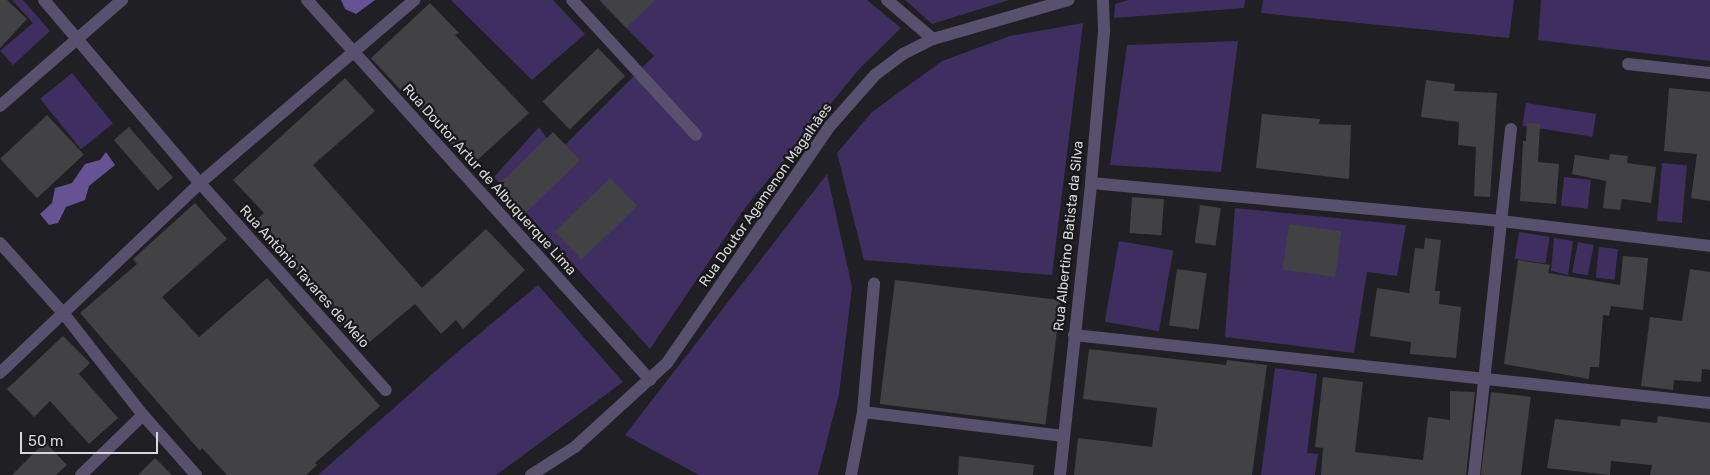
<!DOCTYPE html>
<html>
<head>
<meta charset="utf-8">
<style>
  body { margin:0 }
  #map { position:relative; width:1710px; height:475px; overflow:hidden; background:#201f23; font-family:Rubik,sans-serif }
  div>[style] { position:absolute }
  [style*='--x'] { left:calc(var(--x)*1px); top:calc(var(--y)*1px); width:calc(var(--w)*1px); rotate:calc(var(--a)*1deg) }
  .green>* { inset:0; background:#3f2f61; transform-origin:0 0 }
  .water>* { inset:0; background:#665393 }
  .building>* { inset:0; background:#424245; transform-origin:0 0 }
  .minor>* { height:12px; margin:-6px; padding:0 6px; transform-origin:6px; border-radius:6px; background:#58516d }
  span { translate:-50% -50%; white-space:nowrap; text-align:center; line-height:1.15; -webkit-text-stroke:4.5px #171619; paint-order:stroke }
  .street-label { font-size:14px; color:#d9d9db }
  .scale { position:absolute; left:20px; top:432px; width:138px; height:22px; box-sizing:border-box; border:2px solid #d9d9db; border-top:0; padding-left:6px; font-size:15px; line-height:18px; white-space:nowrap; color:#d9d9db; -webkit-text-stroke:4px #171619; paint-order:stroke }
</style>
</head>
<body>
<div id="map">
  <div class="green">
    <div style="clip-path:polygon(12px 0,23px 0,50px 31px,13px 65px,0 51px,33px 23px)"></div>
    <div style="clip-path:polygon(451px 0,553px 0,585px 34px,532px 80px)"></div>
    <div style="clip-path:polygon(599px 0,867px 0,901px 28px,860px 68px,745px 208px,650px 349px,494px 177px,539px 127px,557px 153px,654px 56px)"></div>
    <div style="clip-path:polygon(905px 0,1009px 0,932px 24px)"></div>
    <div style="clip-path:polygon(1128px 0,1245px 0,1244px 8px,1114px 18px,1115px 4px)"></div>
    <div style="clip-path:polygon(1263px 0,1514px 0,1509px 38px,1261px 13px)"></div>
    <div style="clip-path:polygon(1541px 0,1710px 0,1710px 61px,1538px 40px)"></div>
    <div style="clip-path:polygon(1083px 23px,1052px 275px,864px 260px,837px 153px,872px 112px,942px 61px,1010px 36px)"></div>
    <div style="clip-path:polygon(1238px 41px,1221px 172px,1110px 165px,1127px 45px)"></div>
    <div style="left:72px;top:73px;width:65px;height:41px;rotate:51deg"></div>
    <div style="left:1526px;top:103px;width:71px;height:23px;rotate:9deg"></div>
    <div style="left:1662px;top:163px;width:25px;height:58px;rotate:5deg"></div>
    <div style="clip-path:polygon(827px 174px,852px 287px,839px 394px,818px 475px,699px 475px,625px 435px)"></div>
    <div style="left:1564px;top:177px;width:27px;height:29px;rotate:6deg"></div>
    <div style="clip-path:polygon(1235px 208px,1406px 225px,1397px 276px,1367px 272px,1354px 353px,1225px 337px)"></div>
    <div style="left:1519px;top:232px;width:31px;height:27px;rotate:9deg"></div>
    <div style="clip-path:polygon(1554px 238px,1573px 241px,1568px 275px,1551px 271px)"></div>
    <div style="left:1119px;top:241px;width:55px;height:82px;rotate:10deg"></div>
    <div style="left:1578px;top:242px;width:16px;height:31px;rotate:11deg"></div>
    <div style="left:1599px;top:247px;width:19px;height:31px;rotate:6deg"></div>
    <div style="clip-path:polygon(538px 285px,623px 382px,496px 475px,318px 475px,455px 354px)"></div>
    <div style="clip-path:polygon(1275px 368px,1317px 374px,1307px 453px,1318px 454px,1315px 475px,1261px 475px)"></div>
  </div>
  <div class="water">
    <div style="clip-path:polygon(341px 0,375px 0,356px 14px,345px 9px)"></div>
    <div style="clip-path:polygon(106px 152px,115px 165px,89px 186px,85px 200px,66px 207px,58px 223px,49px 225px,40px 214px,52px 203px,55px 188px,72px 183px,85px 164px,100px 160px)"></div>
  </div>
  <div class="building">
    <div style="clip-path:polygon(0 0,7px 0,27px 19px,0 48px)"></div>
    <div style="clip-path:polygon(600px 0,655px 0,626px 28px)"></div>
    <div style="clip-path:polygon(430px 3px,459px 33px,455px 35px,529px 113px,471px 166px,371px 58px)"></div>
    <div style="left:598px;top:48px;width:39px;height:77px;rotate:46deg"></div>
    <div style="clip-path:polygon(345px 78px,375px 111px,313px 165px,422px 288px,486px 229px,525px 270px,463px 329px,456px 320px,441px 334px,415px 304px,366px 345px,348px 323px,345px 326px,255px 221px,264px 213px,233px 180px)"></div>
    <div style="clip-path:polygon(1426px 80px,1455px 84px,1454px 91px,1497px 93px,1490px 197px,1474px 196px,1476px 147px,1458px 145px,1459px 122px,1421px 117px)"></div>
    <div style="clip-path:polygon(1669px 88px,1710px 92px,1710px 201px,1691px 198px,1697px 154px,1664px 151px)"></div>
    <div style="clip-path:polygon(1262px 114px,1320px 119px,1319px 124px,1351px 125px,1349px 179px,1256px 168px)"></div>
    <div style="left:47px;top:115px;width:54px;height:64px;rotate:47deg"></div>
    <div style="clip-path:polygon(1527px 123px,1540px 124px,1538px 162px,1559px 164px,1556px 204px,1520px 201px,1523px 141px,1526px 141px)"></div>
    <div style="left:129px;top:127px;width:67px;height:20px;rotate:49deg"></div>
    <div style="left:553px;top:132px;width:39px;height:77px;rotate:46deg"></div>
    <div style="clip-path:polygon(1610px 154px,1628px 156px,1627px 163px,1656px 167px,1651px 203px,1622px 199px,1620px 210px,1603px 208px,1606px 181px,1572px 174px,1575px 155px,1609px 160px)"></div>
    <div style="left:610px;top:178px;width:39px;height:77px;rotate:46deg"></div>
    <div style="left:1132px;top:197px;width:32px;height:36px;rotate:4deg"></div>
    <div style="clip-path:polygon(195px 203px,227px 239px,162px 297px,199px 337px,267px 278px,380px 406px,315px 463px,317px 465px,306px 475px,227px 475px,202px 448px,200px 451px,80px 313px,137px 264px,133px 259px)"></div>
    <div style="left:1200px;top:205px;width:21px;height:38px;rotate:8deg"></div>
    <div style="left:1289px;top:224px;width:53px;height:46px;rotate:8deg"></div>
    <div style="clip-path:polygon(1425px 238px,1441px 240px,1435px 291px,1440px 291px,1439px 304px,1461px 307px,1456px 358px,1410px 354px,1411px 342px,1370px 336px,1377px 288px,1409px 293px,1415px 248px,1424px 249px)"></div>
    <div style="clip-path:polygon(1623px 256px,1648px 258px,1643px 310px,1611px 306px,1609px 316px,1603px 315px,1599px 367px,1590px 367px,1589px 379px,1504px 364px,1518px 260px,1550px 265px,1548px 273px,1620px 285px)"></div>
    <div style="left:1177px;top:269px;width:30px;height:57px;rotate:8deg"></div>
    <div style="clip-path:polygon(1690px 269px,1710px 272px,1710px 370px,1702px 369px,1701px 382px,1674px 380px,1673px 390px,1641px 386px,1650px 317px,1682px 321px)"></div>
    <div style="left:895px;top:280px;width:167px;height:125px;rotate:7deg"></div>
    <div style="clip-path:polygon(63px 336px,90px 363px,79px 374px,118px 418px,89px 444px,50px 401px,34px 417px,7px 389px)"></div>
    <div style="clip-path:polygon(1089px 349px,1226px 365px,1227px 360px,1267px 365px,1252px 475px,1074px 475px,1078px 438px,1152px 447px,1155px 425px,1157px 408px,1083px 399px)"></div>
    <div style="clip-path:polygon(1323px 377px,1363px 382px,1355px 452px,1423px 460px,1428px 417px,1450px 420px,1450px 391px,1475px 392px,1466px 475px,1321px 475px,1323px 448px,1315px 447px)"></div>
    <div style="left:1491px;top:392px;width:40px;height:83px;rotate:7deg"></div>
    <div style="clip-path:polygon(1658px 416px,1710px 423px,1710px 475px,1650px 475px,1652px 465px,1611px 461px,1610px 475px,1547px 468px,1555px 419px,1620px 426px,1621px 419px,1657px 423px)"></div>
    <div style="clip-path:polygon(45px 442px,67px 465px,56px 475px,12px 475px)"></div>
    <div style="clip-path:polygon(959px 456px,1034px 465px,1033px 475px,958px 475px)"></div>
    <div style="clip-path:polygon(155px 458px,172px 475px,138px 475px)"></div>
  </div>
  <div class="minor">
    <div style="--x:44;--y:0;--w:240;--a:49.6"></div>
    <div style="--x:200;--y:183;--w:278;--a:48.1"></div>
    <div style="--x:307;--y:0;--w:512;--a:47.93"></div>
    <div style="--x:572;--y:0;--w:183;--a:47.4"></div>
    <div style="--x:887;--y:0;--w:60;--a:40.3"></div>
    <div style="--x:1628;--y:64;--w:82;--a:6.3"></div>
    <div style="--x:0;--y:106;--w:162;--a:-41"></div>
    <div style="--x:1091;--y:183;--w:412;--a:5.3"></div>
    <div style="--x:1501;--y:221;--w:210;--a:6.8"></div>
    <div style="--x:0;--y:243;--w:96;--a:48"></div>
    <div style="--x:64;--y:314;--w:128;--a:52"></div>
    <div style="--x:143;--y:415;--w:80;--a:48.5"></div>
    <div style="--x:1074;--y:335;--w:640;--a:6.1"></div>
    <div style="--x:0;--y:373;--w:276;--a:-43.5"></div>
    <div style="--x:200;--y:183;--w:282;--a:-40.5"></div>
    <div style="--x:863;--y:412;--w:202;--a:6.8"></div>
    <div style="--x:81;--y:475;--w:86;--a:-44.1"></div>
    <div style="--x:531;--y:475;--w:52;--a:-32.5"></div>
    <div style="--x:575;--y:447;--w:125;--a:-42.4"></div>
    <div style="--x:667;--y:363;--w:288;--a:-55.5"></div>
    <div style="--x:830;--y:126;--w:68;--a:-48.6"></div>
    <div style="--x:875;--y:75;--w:35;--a:-37"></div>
    <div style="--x:903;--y:54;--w:34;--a:-27"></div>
    <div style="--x:933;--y:39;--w:141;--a:-16.1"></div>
    <div style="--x:851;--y:475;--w:64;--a:-79.2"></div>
    <div style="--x:863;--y:412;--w:129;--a:-85.1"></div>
    <div style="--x:1060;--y:475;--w:294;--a:-83.9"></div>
    <div style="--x:1091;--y:183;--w:154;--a:-85.1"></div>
    <div style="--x:1104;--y:30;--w:30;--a:-92"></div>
    <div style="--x:1474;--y:475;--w:348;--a:-83.9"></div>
  </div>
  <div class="street-label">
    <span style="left:489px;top:180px;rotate:48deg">Rua Doutor Artur de Albuquerque Lima</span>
    <span style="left:766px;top:195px;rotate:-55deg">Rua Doutor Agamenon Magalhães</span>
    <span style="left:1069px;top:236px;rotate:-84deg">Rua Albertino Batista da Silva</span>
    <span style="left:304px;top:277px;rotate:48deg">Rua Antônio Tavares de Melo</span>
  </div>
  <div class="scale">50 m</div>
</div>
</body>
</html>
